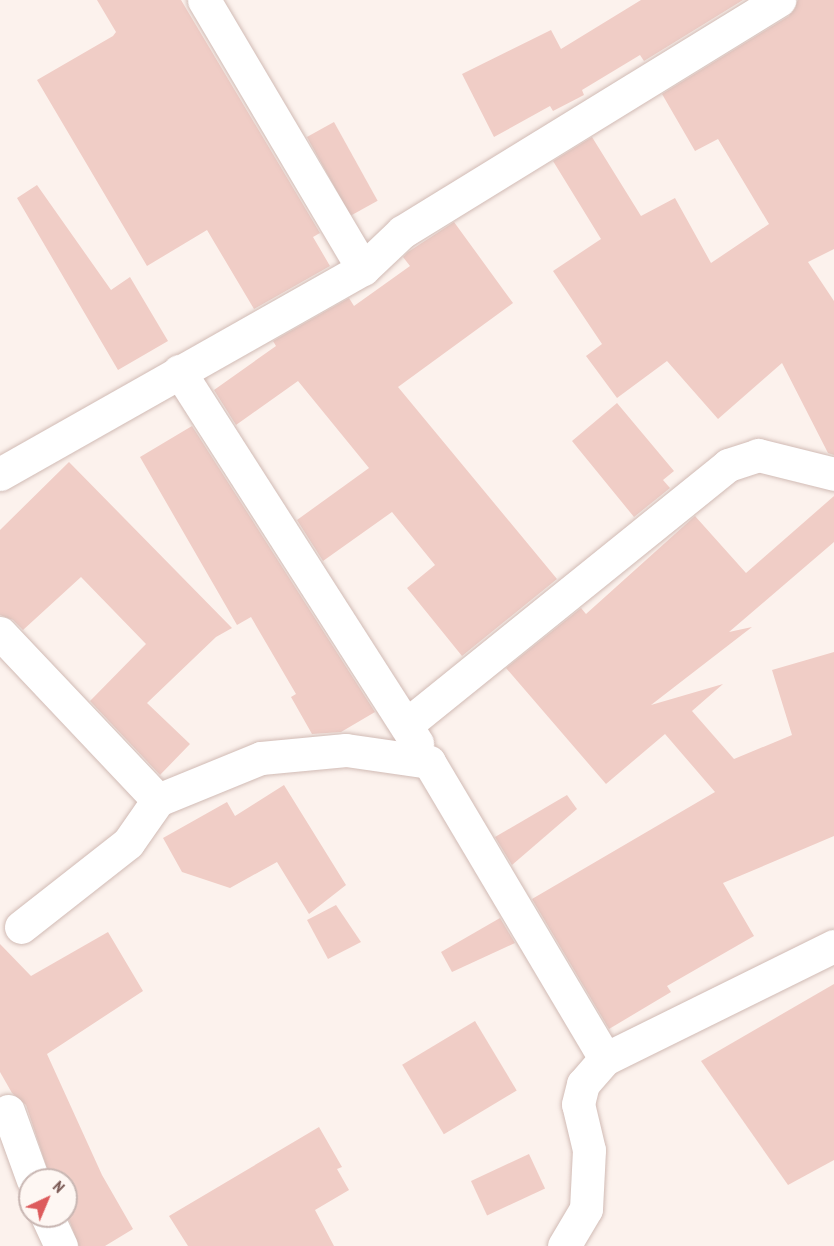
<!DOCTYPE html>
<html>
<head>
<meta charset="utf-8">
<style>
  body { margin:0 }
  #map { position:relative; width:834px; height:1246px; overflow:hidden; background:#fcf2ed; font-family:"PT Sans Narrow",sans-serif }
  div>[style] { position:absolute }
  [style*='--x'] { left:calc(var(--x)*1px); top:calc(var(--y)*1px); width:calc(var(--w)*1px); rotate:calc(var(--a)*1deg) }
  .building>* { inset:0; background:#f0cdc6; transform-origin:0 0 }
  .roads { filter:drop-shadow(0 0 2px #d1bbb5) drop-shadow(0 0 2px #d1bbb5) }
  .minor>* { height:33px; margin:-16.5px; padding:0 16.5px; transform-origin:16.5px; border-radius:16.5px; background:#fff }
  span { translate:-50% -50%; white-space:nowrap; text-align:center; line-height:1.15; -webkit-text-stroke:4.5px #fef7f3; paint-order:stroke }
  .north { position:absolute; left:18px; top:1168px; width:60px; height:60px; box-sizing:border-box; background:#fef7f3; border:2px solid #c8b6b2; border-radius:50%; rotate:44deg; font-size:16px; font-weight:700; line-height:24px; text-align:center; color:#775550 }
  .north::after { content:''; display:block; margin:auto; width:21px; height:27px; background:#dd5b5c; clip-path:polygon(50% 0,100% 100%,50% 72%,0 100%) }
</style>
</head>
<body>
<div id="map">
  <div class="building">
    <div style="clip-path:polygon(97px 0,181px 0,320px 233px,313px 237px,330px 266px,254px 309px,207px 230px,147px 266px,37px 80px,113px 36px,116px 32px)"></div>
    <div style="clip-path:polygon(641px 0,743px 0,644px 61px,640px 55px,582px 90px,584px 95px,553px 111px,550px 106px,494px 137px,462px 74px,551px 30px,561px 49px)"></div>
    <div style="clip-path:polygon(798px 0,834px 0,834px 249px,808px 262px,834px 301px,834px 455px,828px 453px,782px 363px,718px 419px,667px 361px,617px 398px,586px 356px,602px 344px,553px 271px,601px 239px,553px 161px,592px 137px,641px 216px,675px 198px,711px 263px,769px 224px,718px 139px,695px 151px,662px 94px,789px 16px)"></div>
    <div style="left:334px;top:122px;width:90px;height:31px;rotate:61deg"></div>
    <div style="clip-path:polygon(37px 185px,111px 290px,130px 277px,168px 341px,118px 370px,17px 198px)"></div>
    <div style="clip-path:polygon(454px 222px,513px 303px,398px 387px,557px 579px,462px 656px,407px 588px,435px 565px,392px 512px,323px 561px,297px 520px,369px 468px,298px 381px,236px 425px,214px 390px,276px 346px,273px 341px,349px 298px,354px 306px,410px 266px,403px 257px,408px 252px)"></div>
    <div style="clip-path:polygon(617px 403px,674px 471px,663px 480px,670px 488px,634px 517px,572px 441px)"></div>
    <div style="clip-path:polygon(192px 426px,375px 712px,341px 732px,312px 734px,291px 697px,296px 694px,251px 617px,237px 625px,140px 457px)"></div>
    <div style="clip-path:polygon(69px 462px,232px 628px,216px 637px,147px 703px,190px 744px,160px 775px,90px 701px,146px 644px,81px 577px,23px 630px,13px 620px,0 615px,0 530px)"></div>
    <div style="clip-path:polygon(834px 496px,834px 542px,729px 632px,752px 627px,651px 705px,723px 684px,692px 711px,734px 759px,792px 735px,772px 670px,834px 652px,834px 836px,723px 883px,754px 936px,667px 986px,671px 992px,609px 1029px,532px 899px,715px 792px,665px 734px,606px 784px,506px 668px,581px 608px,586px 614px,695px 516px,746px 573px)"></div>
    <div style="clip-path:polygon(284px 785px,346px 885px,309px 914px,277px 862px,230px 888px,182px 872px,163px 838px,227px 802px,235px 816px)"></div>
    <div style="clip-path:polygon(567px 795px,577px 809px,512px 865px,495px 837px)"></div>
    <div style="clip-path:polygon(336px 905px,361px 942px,328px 959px,307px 920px)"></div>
    <div style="clip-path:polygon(500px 918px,515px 943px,452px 972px,441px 952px)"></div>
    <div style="clip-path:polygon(108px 932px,143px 991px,47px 1054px,102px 1175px,133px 1229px,105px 1246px,79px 1246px,66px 1212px,66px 1180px,51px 1180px,26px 1105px,12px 1093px,0 1072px,0 944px,31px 976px)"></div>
    <div style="clip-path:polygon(834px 984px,834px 1160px,788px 1185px,701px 1061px)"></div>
    <div style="left:475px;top:1021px;width:81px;height:85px;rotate:59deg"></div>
    <div style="clip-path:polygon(319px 1127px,342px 1167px,337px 1169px,349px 1190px,315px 1210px,334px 1246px,188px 1246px,169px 1216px)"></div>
    <div style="left:529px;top:1154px;width:38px;height:64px;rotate:65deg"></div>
  </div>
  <div class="roads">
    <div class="minor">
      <div style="--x:204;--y:0;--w:312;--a:59.4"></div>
      <div style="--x:179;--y:371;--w:442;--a:57.4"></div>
      <div style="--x:0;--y:474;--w:417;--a:-29.5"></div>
      <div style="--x:363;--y:269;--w:54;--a:-43.5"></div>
      <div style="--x:402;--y:232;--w:443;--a:-31.6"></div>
      <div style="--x:0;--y:633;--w:230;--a:46.6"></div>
      <div style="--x:158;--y:800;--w:52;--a:124.9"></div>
      <div style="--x:128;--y:843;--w:136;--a:141.9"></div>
      <div style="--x:406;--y:725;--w:414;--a:-38.9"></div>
      <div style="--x:728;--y:465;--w:32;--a:-18"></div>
      <div style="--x:758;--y:455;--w:78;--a:14"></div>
      <div style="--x:158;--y:800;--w:111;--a:-22.2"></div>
      <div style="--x:261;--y:758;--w:85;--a:-5.4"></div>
      <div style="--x:346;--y:750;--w:84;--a:8.2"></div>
      <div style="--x:429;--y:762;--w:345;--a:59.3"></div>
      <div style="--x:8;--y:1111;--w:73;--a:70.1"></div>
      <div style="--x:47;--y:1216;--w:33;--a:65"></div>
      <div style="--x:564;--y:1246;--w:43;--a:-59.3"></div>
      <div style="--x:586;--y:1209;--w:59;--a:-87.1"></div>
      <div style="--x:589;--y:1150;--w:47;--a:-103.4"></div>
      <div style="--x:578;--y:1104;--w:21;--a:-76"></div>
      <div style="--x:583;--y:1084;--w:33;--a:-49"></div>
      <div style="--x:605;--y:1059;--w:255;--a:-26.3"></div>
    </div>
  </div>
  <div class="north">N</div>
</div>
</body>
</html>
